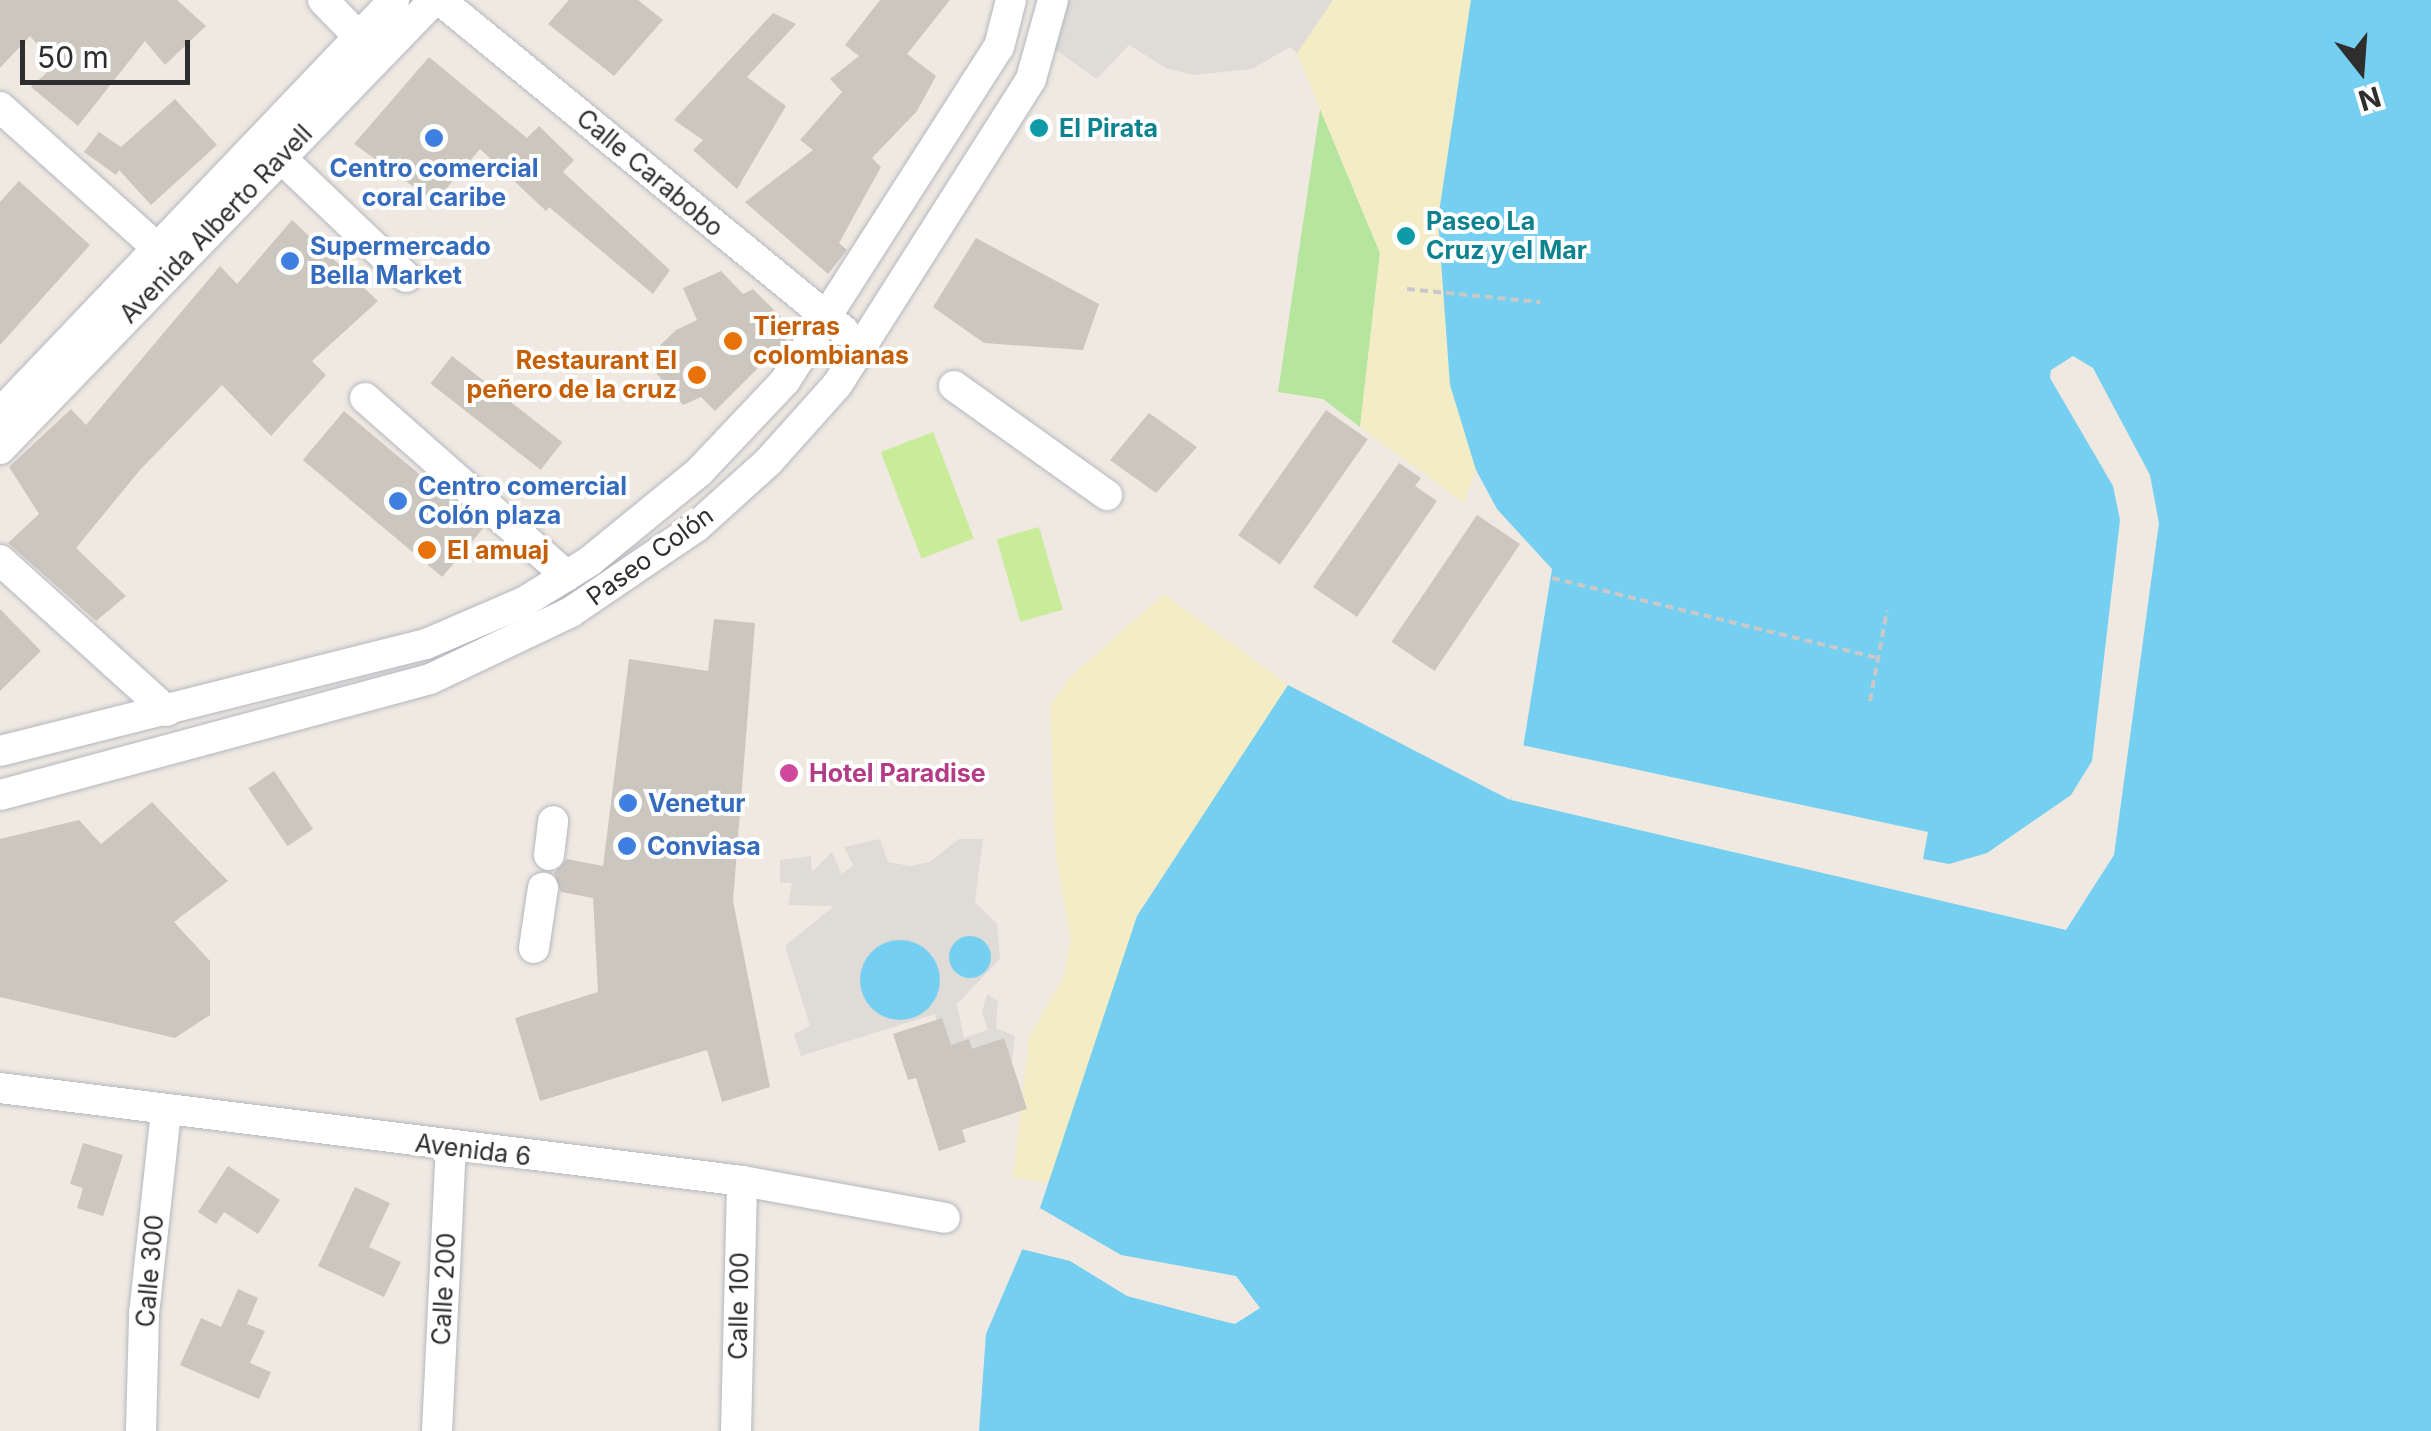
<!DOCTYPE html>
<html>
<head>
<meta charset="utf-8">
<style>
  body { margin:0 }
  #map { position:relative; width:2431px; height:1431px; overflow:hidden; background:#efe9e1; font-family:Inter,sans-serif }
  div>[style] { position:absolute }
  [style*='--x'] { left:calc(var(--x)*1px); top:calc(var(--y)*1px); width:calc(var(--w)*1px); rotate:calc(var(--a)*1deg) }
  .green>* { inset:0; background:#b6e59e }
  .sand>* { inset:0; background:#f3ecc5 }
  .pitch>* { inset:0; background:#c9ec9a; transform-origin:0 0 }
  .plaza>* { inset:0; background:#dfdcd8 }
  .water>* { inset:0; background:#75cff0 }
  .round { border-radius:50% }
  .pier>* { inset:0; background:#efe9e1 }
  .building>* { inset:0; background:#cbc7bf; transform-origin:0 0 }
  .path>* { height:4px; margin-top:-2px; transform-origin:0; background:repeating-linear-gradient(90deg,#c9c9c9 0 8px,transparent 0 13px) }
  .roads { filter:drop-shadow(0 0 2px #b4b7c1) drop-shadow(0 0 2px #b4b7c1) }
  .minor>* { height:30px; margin:-15px; padding:0 15px; transform-origin:15px; border-radius:15px; background:#fff }
  .dots>* { width:28px; height:28px; translate:-50% -50%; box-sizing:border-box; border:5px solid #fff; border-radius:50% }
  span { translate:-50% -50%; white-space:nowrap; text-align:center; line-height:1.15; -webkit-text-stroke:8px #fff; paint-order:stroke }
  .culture-label { font-size:25px; color:#0d838f; font-weight:700 }
  .left { translate:0 -50%; text-align:left }
  .shop-label { font-size:25px; color:#366cbe; font-weight:700 }
  .street-label { font-size:25px; color:#2e2e2e }
  .food-label { font-size:25px; color:#c56008; font-weight:700 }
  .right { translate:-100% -50%; text-align:right }
  .hotel-label { font-size:25px; color:#b23c85; font-weight:700 }
  .north { position:absolute; left:2311px; top:20px; width:100px; height:100px; -webkit-text-stroke:8px #fff; paint-order:stroke; rotate:163deg; font-size:28px; font-weight:700; line-height:40px; text-align:center; color:#2e2e2e }
  .north::after { content:''; display:block; margin:auto; width:35px; height:45px; background:#2e2e2e; clip-path:polygon(50% 0,100% 100%,50% 72%,0 100%) }
  .scale { position:absolute; left:20px; top:40px; width:170px; height:45px; box-sizing:border-box; border:5px solid #2e2e2e; border-top:0; padding-left:12px; font-size:30px; line-height:35px; white-space:nowrap; color:#2e2e2e; -webkit-text-stroke:8px #fff; paint-order:stroke }
</style>
</head>
<body>
<div id="map">
  <div class="green">
    <div style="clip-path:polygon(1320px 109px,1380px 253px,1360px 427px,1323px 399px,1278px 392px)"></div>
  </div>
  <div class="sand">
    <div style="clip-path:polygon(1333px 0,1471px 0,1438px 219px,1450px 385px,1476px 470px,1464px 503px,1360px 427px,1380px 253px,1297px 53px)"></div>
    <div style="clip-path:polygon(1164px 594px,1288px 685px,1137px 915px,1052px 1183px,1013px 1178px,1029px 1038px,1064px 976px,1071px 940px,1056px 856px,1050px 706px,1069px 678px)"></div>
  </div>
  <div class="pitch">
    <div style="left:933px;top:432px;width:114px;height:56px;rotate:69deg"></div>
    <div style="left:1039px;top:527px;width:86px;height:44px;rotate:74deg"></div>
  </div>
  <div class="plaza">
    <div style="clip-path:polygon(1064px 0,1333px 0,1297px 53px,1290px 47px,1252px 69px,1194px 75px,1166px 68px,1129px 45px,1097px 79px,1053px 48px)"></div>
    <div style="clip-path:polygon(evenodd,880px 839px,888px 862px,910px 866px,930px 862px,959px 839px,983px 839px,975px 902px,997px 924px,1000px 959px,957px 1004px,964px 1038px,988px 1030px,982px 1012px,987px 994px,998px 1001px,996px 1028px,1015px 1036px,1007px 1107px,957px 1111px,935px 1014px,801px 1056px,794px 1034px,810px 1026px,785px 946px,834px 906px,788px 905px,792px 883px,780px 883px,780px 860px,811px 856px,812px 872px,832px 852px,842px 874px,853px 865px,844px 847px,880px 839px,932px 955px,941px 979px,933px 1004px,865px 1000px,861px 975px,932px 955px)"></div>
  </div>
  <div class="water">
    <div style="clip-path:polygon(1471px 0,2431px 0,2431px 1431px,979px 1431px,986px 1334px,1040px 1208px,1137px 916px,1288px 685px,1510px 800px,1517px 785px,1552px 569px,1497px 509px,1476px 470px,1450px 385px,1438px 219px)"></div>
    <div class="round" style="left:949px;top:936px;width:42px;height:42px"></div>
    <div class="round" style="left:860px;top:940px;width:80px;height:80px"></div>
  </div>
  <div class="pier">
    <div style="clip-path:polygon(2073px 356px,2093px 368px,2150px 475px,2159px 523px,2114px 855px,2066px 930px,1511px 800px,1522px 745px,1928px 832px,1923px 859px,1949px 864px,1987px 853px,2071px 795px,2092px 761px,2120px 520px,2113px 486px,2050px 378px,2051px 370px)"></div>
    <div style="clip-path:polygon(1040px 1208px,1121px 1255px,1236px 1276px,1260px 1308px,1235px 1324px,1214px 1319px,1127px 1296px,1070px 1261px,1021px 1249px)"></div>
  </div>
  <div class="building">
    <div style="clip-path:polygon(0 0,177px 0,206px 26px,165px 65px,145px 41px,78px 126px,31px 87px,55px 65px,30px 36px,0 68px)"></div>
    <div style="clip-path:polygon(569px 0,638px 0,663px 20px,614px 76px,548px 24px)"></div>
    <div style="clip-path:polygon(880px 0,950px 0,907px 54px,936px 76px,917px 111px,872px 158px,881px 167px,839px 243px,847px 250px,828px 274px,745px 202px,813px 150px,800px 140px,842px 92px,830px 79px,859px 56px,845px 45px)"></div>
    <div style="clip-path:polygon(773px 13px,796px 24px,747px 77px,786px 106px,737px 189px,693px 150px,703px 140px,674px 120px)"></div>
    <div style="clip-path:polygon(429px 57px,527px 138px,539px 126px,574px 160px,563px 172px,670px 270px,653px 294px,549px 207px,546px 211px,480px 149px,435px 202px,354px 144px)"></div>
    <div style="clip-path:polygon(175px 99px,217px 145px,151px 205px,119px 170px,116px 175px,84px 152px,99px 132px,121px 147px)"></div>
    <div style="clip-path:polygon(19px 181px,90px 245px,0 345px,0 202px)"></div>
    <div style="clip-path:polygon(292px 220px,378px 301px,312px 361px,326px 375px,271px 436px,222px 385px,140px 470px,76px 548px,126px 596px,96px 621px,8px 543px,39px 514px,9px 467px,71px 409px,86px 425px,220px 266px,237px 284px)"></div>
    <div style="clip-path:polygon(976px 238px,1099px 304px,1083px 350px,984px 343px,933px 307px)"></div>
    <div style="clip-path:polygon(721px 271px,743px 294px,753px 289px,795px 331px,715px 411px,701px 397px,683px 405px,645px 360px,676px 330px,697px 320px,683px 288px)"></div>
    <div style="left:452px;top:356px;width:140px;height:35px;rotate:38deg"></div>
    <div style="left:1326px;top:410px;width:51px;height:153px;rotate:35deg"></div>
    <div style="left:344px;top:411px;width:182px;height:64px;rotate:40deg"></div>
    <div style="clip-path:polygon(1149px 413px,1197px 447px,1156px 493px,1110px 460px)"></div>
    <div style="clip-path:polygon(1399px 463px,1421px 478px,1415px 486px,1437px 501px,1357px 617px,1313px 587px)"></div>
    <div style="left:1477px;top:515px;width:52px;height:153px;rotate:34deg"></div>
    <div style="clip-path:polygon(0 609px,41px 651px,0 691px)"></div>
    <div style="clip-path:polygon(714px 619px,755px 623px,733px 901px,770px 1087px,722px 1102px,707px 1050px,540px 1101px,515px 1018px,598px 992px,593px 898px,561px 892px,554px 873px,567px 859px,603px 866px,629px 659px,708px 671px)"></div>
    <div style="left:274px;top:771px;width:70px;height:31px;rotate:56deg"></div>
    <div style="clip-path:polygon(152px 802px,228px 881px,174px 922px,210px 961px,210px 1015px,175px 1038px,0 997px,0 839px,79px 820px,101px 844px)"></div>
    <div style="clip-path:polygon(942px 1018px,951px 1045px,969px 1039px,972px 1049px,1004px 1038px,1027px 1109px,962px 1130px,966px 1142px,939px 1151px,916px 1078px,908px 1080px,893px 1034px)"></div>
    <div style="clip-path:polygon(83px 1143px,123px 1155px,103px 1216px,77px 1208px,83px 1188px,70px 1184px)"></div>
    <div style="clip-path:polygon(228px 1166px,280px 1200px,258px 1234px,224px 1212px,216px 1224px,198px 1212px)"></div>
    <div style="clip-path:polygon(355px 1187px,390px 1203px,369px 1247px,401px 1262px,384px 1297px,318px 1266px)"></div>
    <div style="clip-path:polygon(238px 1289px,258px 1298px,247px 1324px,265px 1331px,250px 1363px,271px 1372px,259px 1399px,180px 1365px,201px 1318px,221px 1327px)"></div>
  </div>
  <div class="path">
    <div style="--x:1407;--y:289;--w:134;--a:5.6"></div>
    <div style="--x:1552;--y:578;--w:336;--a:13.8"></div>
    <div style="--x:1870;--y:701;--w:92;--a:-79.3"></div>
  </div>
  <div class="roads">
    <div class="minor">
      <div style="--x:323;--y:0;--w:52;--a:45.8"></div>
      <div style="--x:440;--y:0;--w:522;--a:39.33"></div>
      <div style="--x:0;--y:107;--w:232;--a:41.9"></div>
      <div style="--x:280;--y:157;--w:174;--a:43.6"></div>
      <div style="--x:954;--y:386;--w:188;--a:35.5"></div>
      <div style="--x:365;--y:398;--w:269;--a:41.4"></div>
      <div style="--x:0;--y:413;--w:571;--a:-46.35"></div>
      <div style="--x:0;--y:449;--w:624;--a:-45.97"></div>
      <div style="--x:0;--y:560;--w:225;--a:42.1"></div>
      <div style="--x:0;--y:751;--w:439;--a:-14.1"></div>
      <div style="--x:426;--y:644;--w:107;--a:-23.2"></div>
      <div style="--x:524;--y:602;--w:78;--a:-31.8"></div>
      <div style="--x:590;--y:561;--w:141;--a:-39.2"></div>
      <div style="--x:699;--y:472;--w:125;--a:-46.6"></div>
      <div style="--x:785;--y:381;--w:397;--a:-57.4"></div>
      <div style="--x:999;--y:47;--w:49;--a:-75.7"></div>
      <div style="--x:0;--y:795;--w:445;--a:-15.1"></div>
      <div style="--x:430;--y:679;--w:156;--a:-25.4"></div>
      <div style="--x:571;--y:612;--w:151;--a:-34.2"></div>
      <div style="--x:696;--y:527;--w:98;--a:-42.1"></div>
      <div style="--x:769;--y:461;--w:102;--a:-48.2"></div>
      <div style="--x:837;--y:385;--w:362;--a:-57.6"></div>
      <div style="--x:1031;--y:79;--w:82;--a:-74.4"></div>
      <div style="--x:549;--y:855;--w:34;--a:-83"></div>
      <div style="--x:534;--y:948;--w:61;--a:-81.5"></div>
      <div style="--x:0;--y:1088;--w:748;--a:7.14"></div>
      <div style="--x:742;--y:1181;--w:206;--a:10.3"></div>
      <div style="--x:141;--y:1431;--w:117;--a:-88.5"></div>
      <div style="--x:144;--y:1314;--w:203;--a:-83.8"></div>
      <div style="--x:437;--y:1431;--w:284;--a:-87.2"></div>
      <div style="--x:736;--y:1431;--w:250;--a:-88.6"></div>
    </div>
  </div>
  <div class="dots">
    <div style="left:1039px;top:128px;background:#0f9aa8"></div>
    <div style="left:434px;top:138px;background:#3f7fe0"></div>
    <div style="left:1406px;top:236px;background:#0f9aa8"></div>
    <div style="left:290px;top:261px;background:#3f7fe0"></div>
    <div style="left:733px;top:341px;background:#e8710a"></div>
    <div style="left:697px;top:375px;background:#e8710a"></div>
    <div style="left:398px;top:501px;background:#3f7fe0"></div>
    <div style="left:427px;top:550px;background:#e8710a"></div>
    <div style="left:789px;top:773px;background:#d1479c"></div>
    <div style="left:628px;top:803px;background:#3f7fe0"></div>
    <div style="left:627px;top:846px;background:#3f7fe0"></div>
  </div>
  <div class="culture-label">
    <span class="left" style="left:1059px;top:128px">El Pirata</span>
    <span class="left" style="left:1426px;top:236px">Paseo La<br>Cruz y el Mar</span>
  </div>
  <div class="shop-label">
    <span style="left:434px;top:183px">Centro comercial<br>coral caribe</span>
    <span class="left" style="left:310px;top:261px">Supermercado<br>Bella Market</span>
    <span class="left" style="left:418px;top:501px">Centro comercial<br>Colón plaza</span>
    <span class="left" style="left:648px;top:803px">Venetur</span>
    <span class="left" style="left:647px;top:846px">Conviasa</span>
  </div>
  <div class="street-label">
    <span style="left:650px;top:173px;rotate:40deg">Calle Carabobo</span>
    <span style="left:216px;top:224px;rotate:-46deg">Avenida Alberto Ravell</span>
    <span style="left:650px;top:556px;rotate:-36deg">Paseo Colón</span>
    <span style="left:473px;top:1150px;rotate:7deg">Avenida 6</span>
    <span style="left:150px;top:1271px;rotate:-85deg">Calle 300</span>
    <span style="left:444px;top:1289px;rotate:-87deg">Calle 200</span>
    <span style="left:739px;top:1306px;rotate:-89deg">Calle 100</span>
  </div>
  <div class="food-label">
    <span class="left" style="left:753px;top:341px">Tierras<br>colombianas</span>
    <span class="right" style="left:677px;top:375px">Restaurant El<br>peñero de la cruz</span>
    <span class="left" style="left:447px;top:550px">El amuaj</span>
  </div>
  <div class="hotel-label">
    <span class="left" style="left:809px;top:773px">Hotel Paradise</span>
  </div>
  <div class="north">N</div>
  <div class="scale">50 m</div>
</div>
</body>
</html>
